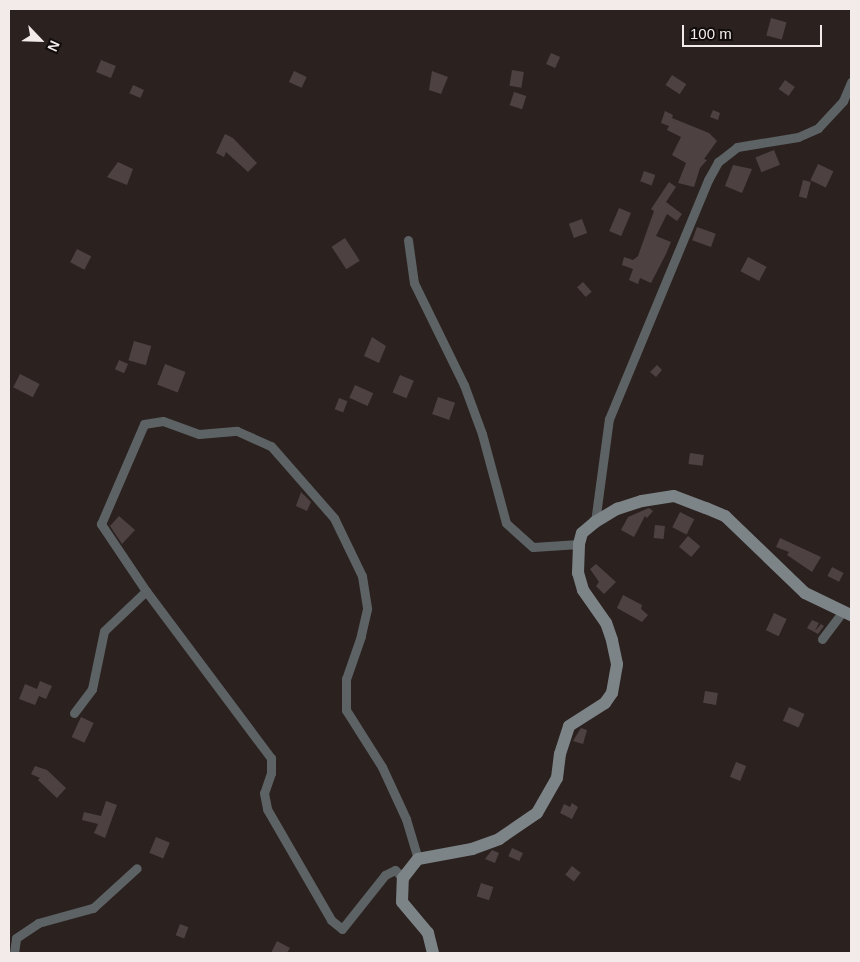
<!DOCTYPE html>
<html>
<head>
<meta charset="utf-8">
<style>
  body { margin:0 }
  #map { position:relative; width:860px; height:962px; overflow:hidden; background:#2b2220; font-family:Arial,sans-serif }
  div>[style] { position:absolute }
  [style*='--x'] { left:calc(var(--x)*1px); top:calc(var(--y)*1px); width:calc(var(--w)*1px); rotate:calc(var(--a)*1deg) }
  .building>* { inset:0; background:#4d4241; transform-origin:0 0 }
  .minor>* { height:9px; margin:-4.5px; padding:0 4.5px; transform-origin:4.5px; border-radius:4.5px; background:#5d6264 }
  .secondary>* { height:12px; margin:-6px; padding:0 6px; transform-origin:6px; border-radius:6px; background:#7d8488 }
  span { translate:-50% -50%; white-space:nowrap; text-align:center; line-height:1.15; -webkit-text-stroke:4px #110c0c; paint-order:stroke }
  .frame { position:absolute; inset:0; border:10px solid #f2ebea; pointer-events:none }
  .north { position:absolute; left:15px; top:15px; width:50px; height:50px; -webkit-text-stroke:4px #110c0c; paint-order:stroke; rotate:114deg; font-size:14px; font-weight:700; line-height:20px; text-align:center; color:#f2ebea }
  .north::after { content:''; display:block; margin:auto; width:18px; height:22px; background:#f2ebea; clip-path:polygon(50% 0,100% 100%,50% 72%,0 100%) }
  .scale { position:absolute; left:682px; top:25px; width:140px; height:22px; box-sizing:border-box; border:2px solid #f2ebea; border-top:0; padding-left:6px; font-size:15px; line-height:18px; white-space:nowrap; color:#f2ebea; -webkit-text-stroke:4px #110c0c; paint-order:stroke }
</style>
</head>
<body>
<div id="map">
  <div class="building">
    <div style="left:771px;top:18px;width:16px;height:18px;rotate:15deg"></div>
    <div style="left:551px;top:53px;width:10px;height:12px;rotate:24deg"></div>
    <div style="left:101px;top:60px;width:16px;height:13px;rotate:22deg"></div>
    <div style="left:512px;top:70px;width:12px;height:16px;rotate:9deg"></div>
    <div style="left:294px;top:71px;width:14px;height:12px;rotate:25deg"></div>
    <div style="clip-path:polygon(432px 71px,448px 77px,441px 94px,429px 90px)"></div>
    <div style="left:672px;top:75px;width:17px;height:12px;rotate:33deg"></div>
    <div style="left:785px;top:80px;width:12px;height:11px;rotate:35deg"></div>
    <div style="left:133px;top:85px;width:12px;height:9px;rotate:24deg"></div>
    <div style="left:514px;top:92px;width:13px;height:14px;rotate:18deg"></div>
    <div style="clip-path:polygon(713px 110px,720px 113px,718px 120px,710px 117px)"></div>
    <div style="clip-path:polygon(665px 111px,673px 115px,672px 118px,709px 133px,717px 141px,704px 159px,707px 160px,700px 168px,694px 187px,678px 183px,686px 163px,672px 155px,681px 137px,667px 130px,669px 126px,661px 123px)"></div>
    <div style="clip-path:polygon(225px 134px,233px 138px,257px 163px,248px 172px,226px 152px,224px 157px,216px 153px)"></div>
    <div style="left:774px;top:150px;width:16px;height:20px;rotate:68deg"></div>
    <div style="clip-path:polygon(118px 162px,133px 169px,127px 185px,107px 177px)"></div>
    <div style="left:818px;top:164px;width:17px;height:18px;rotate:25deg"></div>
    <div style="clip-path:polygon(733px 165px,752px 169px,742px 193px,725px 186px)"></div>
    <div style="left:644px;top:171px;width:12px;height:11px;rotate:20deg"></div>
    <div style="left:803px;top:180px;width:8px;height:17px;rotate:14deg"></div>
    <div style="clip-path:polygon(669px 182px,676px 187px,666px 202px,682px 214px,677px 221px,667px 214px,656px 236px,671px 242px,666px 254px,651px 283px,640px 278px,638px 284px,629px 280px,633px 269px,622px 265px,624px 257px,633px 260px,638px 256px,654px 211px,651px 209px)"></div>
    <div style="left:619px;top:208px;width:13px;height:25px;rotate:23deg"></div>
    <div style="left:582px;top:219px;width:15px;height:14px;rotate:70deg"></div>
    <div style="left:697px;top:227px;width:20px;height:14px;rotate:20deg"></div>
    <div style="left:345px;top:238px;width:27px;height:16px;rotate:57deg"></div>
    <div style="left:77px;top:249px;width:16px;height:15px;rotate:27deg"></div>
    <div style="left:748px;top:257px;width:21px;height:16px;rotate:28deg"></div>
    <div style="left:583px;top:282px;width:13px;height:8px;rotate:48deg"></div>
    <div style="clip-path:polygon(372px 337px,386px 346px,379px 363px,364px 356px)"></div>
    <div style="left:134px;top:341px;width:18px;height:20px;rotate:16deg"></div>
    <div style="left:119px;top:360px;width:10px;height:10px;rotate:24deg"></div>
    <div style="left:165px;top:364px;width:22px;height:22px;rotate:21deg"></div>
    <div style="clip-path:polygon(657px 365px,662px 370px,656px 377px,650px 372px)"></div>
    <div style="left:20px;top:374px;width:22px;height:15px;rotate:27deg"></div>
    <div style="left:400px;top:375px;width:15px;height:19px;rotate:23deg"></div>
    <div style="left:355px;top:385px;width:20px;height:14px;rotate:24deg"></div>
    <div style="left:438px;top:397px;width:18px;height:18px;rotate:19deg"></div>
    <div style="left:339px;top:398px;width:9px;height:12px;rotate:21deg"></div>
    <div style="left:690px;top:453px;width:14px;height:11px;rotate:8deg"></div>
    <div style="clip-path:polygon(301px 492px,311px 502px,307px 511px,296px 506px)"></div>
    <div style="clip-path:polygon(649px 508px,653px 511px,647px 518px,645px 516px,634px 537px,621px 530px,628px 517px)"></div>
    <div style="left:680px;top:512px;width:16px;height:17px;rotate:27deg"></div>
    <div style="clip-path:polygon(119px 516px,135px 530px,122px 544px,110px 526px)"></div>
    <div style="left:655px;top:525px;width:10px;height:13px;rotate:6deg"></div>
    <div style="left:688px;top:536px;width:16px;height:14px;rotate:40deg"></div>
    <div style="clip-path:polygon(780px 538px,821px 557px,812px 572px,787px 555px,789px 552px,776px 547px)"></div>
    <div style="clip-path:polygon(596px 564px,616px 582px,604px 594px,596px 586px,599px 582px,590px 569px)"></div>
    <div style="left:832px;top:567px;width:13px;height:10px;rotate:27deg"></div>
    <div style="clip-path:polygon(623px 595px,642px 605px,641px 609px,648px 615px,642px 622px,617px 608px)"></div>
    <div style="left:774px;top:613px;width:14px;height:19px;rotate:25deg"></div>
    <div style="clip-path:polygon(812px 620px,819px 623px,815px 631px,821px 624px,824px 626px,818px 634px,807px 628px)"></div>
    <div style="clip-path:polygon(40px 681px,52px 686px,46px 699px,39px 696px,35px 705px,19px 699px,25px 684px,37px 689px)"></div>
    <div style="left:705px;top:691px;width:13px;height:12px;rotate:9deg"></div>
    <div style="left:789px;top:707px;width:17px;height:15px;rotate:24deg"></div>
    <div style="left:81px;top:717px;width:14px;height:22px;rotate:25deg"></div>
    <div style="clip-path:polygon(581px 728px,587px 730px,583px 744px,573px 741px)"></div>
    <div style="left:736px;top:762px;width:11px;height:16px;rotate:22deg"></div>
    <div style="clip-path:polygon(35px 766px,47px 770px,66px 788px,57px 798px,38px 780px,40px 778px,31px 774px)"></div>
    <div style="clip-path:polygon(106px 801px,117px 805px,105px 838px,94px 833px,98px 824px,82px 820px,84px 812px,101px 816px)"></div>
    <div style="clip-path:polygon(572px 803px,578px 807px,572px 819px,560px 813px,564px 804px,570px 807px)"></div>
    <div style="left:156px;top:837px;width:15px;height:17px;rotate:23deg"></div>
    <div style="left:512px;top:848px;width:12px;height:9px;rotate:24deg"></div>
    <div style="clip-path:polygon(492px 850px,499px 853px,495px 863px,485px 859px)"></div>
    <div style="left:572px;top:866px;width:11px;height:11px;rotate:38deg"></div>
    <div style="left:481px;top:883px;width:13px;height:14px;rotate:18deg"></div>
    <div style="left:180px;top:924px;width:9px;height:12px;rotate:21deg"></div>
    <div style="clip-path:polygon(277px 941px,290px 948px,287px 953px,271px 953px)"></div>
  </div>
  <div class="minor">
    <div style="--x:408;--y:240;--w:43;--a:82.1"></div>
    <div style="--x:414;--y:283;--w:114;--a:63.9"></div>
    <div style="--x:464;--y:385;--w:52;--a:69.8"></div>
    <div style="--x:482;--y:434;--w:92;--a:74.9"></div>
    <div style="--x:506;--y:523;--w:36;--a:42"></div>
    <div style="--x:533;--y:547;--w:46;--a:-3.7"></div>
    <div style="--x:595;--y:522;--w:104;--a:-82.3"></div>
    <div style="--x:609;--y:419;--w:259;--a:-67.5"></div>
    <div style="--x:708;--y:180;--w:21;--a:-61"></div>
    <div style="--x:718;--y:162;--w:24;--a:-38"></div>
    <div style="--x:737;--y:147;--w:62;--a:-9.3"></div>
    <div style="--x:798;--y:137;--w:22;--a:-24"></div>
    <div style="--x:818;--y:128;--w:37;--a:-47"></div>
    <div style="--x:843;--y:101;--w:21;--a:-67"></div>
    <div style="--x:146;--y:591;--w:81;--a:-123.9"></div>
    <div style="--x:101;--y:524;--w:109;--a:-66.7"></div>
    <div style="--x:144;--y:424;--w:19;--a:-9"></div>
    <div style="--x:163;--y:421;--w:38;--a:20"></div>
    <div style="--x:199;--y:434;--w:38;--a:-5"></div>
    <div style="--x:237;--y:431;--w:37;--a:24"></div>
    <div style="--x:271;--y:446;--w:96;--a:48.8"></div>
    <div style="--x:334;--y:518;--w:64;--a:64.2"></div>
    <div style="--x:362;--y:576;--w:33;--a:81"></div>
    <div style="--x:367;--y:609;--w:28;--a:103"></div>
    <div style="--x:361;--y:636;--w:46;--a:109.2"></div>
    <div style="--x:346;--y:679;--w:31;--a:90"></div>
    <div style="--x:346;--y:710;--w:67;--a:57.7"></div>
    <div style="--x:382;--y:767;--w:57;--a:65.2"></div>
    <div style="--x:406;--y:819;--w:42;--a:73.3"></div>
    <div style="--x:822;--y:639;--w:34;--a:-53"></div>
    <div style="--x:74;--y:713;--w:30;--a:-53"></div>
    <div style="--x:92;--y:689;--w:59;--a:-78.3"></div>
    <div style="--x:104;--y:631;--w:58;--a:-43.6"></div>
    <div style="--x:146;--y:591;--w:209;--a:53.2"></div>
    <div style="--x:271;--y:758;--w:15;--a:90"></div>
    <div style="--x:271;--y:773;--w:21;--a:109"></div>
    <div style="--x:264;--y:793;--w:16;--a:79"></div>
    <div style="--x:267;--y:809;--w:128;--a:60"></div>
    <div style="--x:331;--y:920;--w:14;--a:39"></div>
    <div style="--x:342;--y:929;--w:69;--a:-51.5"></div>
    <div style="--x:385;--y:875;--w:11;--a:-27"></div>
    <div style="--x:395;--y:870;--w:11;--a:45"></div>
    <div style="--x:14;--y:953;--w:15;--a:-82"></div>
    <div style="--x:16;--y:938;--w:27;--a:-34"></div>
    <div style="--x:38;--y:923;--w:57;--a:-15.3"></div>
    <div style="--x:93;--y:908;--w:59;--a:-42.3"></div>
  </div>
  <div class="secondary">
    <div style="--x:433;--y:953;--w:21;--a:-104"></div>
    <div style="--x:428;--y:933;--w:40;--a:-130"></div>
    <div style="--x:402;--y:902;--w:24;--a:-88"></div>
    <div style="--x:403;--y:878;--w:24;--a:-52"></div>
    <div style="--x:418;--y:859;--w:55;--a:-10.5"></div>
    <div style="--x:472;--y:849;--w:29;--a:-20"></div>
    <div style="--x:499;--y:839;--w:46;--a:-34.4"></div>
    <div style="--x:537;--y:813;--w:40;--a:-60.3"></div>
    <div style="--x:557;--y:778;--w:24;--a:-83"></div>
    <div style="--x:560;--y:754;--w:29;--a:-72"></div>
    <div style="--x:569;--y:726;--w:43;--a:-32.6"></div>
    <div style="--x:605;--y:703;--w:12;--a:-55"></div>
    <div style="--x:612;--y:693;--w:29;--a:-80"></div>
    <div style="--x:617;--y:664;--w:25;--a:-102"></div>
    <div style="--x:612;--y:640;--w:18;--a:-109"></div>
    <div style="--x:606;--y:623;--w:40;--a:-124.9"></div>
    <div style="--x:583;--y:590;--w:18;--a:-106"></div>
    <div style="--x:578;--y:573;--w:29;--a:-88"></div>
    <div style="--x:579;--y:544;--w:11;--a:-75"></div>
    <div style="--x:582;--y:533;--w:17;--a:-40"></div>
    <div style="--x:595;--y:522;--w:26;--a:-31"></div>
    <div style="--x:617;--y:509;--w:26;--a:-18"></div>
    <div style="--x:642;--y:501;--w:32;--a:-9"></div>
    <div style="--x:674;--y:496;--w:34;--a:21"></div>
    <div style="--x:706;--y:508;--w:21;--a:23"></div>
    <div style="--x:725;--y:516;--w:111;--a:43.9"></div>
    <div style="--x:805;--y:593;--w:51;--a:25.6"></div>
  </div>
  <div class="frame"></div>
  <div class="north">N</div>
  <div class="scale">100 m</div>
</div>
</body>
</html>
